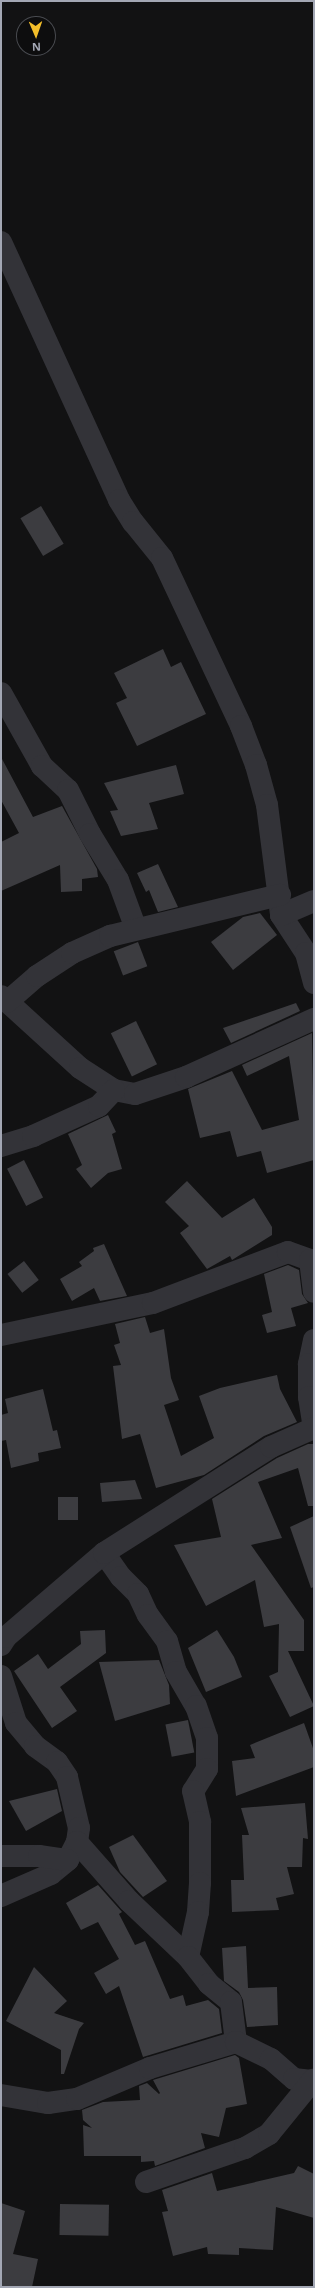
<!DOCTYPE html>
<html>
<head>
<meta charset="utf-8">
<style>
  body { margin:0 }
  #map { position:relative; width:315px; height:2288px; overflow:hidden; background:#121213; font-family:"Open Sans",sans-serif }
  div>[style] { position:absolute }
  [style*='--x'] { left:calc(var(--x)*1px); top:calc(var(--y)*1px); width:calc(var(--w)*1px); rotate:calc(var(--a)*1deg) }
  .building>* { inset:0; background:#3c3c40; transform-origin:0 0 }
  .minor>* { height:22px; margin:-11px; padding:0 11px; transform-origin:11px; border-radius:11px; background:#333338 }
  span { translate:-50% -50%; white-space:nowrap; text-align:center; line-height:1.15; -webkit-text-stroke:3.5px #0d0d0e; paint-order:stroke }
  .frame { position:absolute; inset:0; border:2px solid #a3a7b4; pointer-events:none }
  .north { position:absolute; left:16px; top:16px; width:40px; height:40px; box-sizing:border-box; background:#0d0d0e; border:1px solid #494b50; border-radius:50%; rotate:178deg; font-size:11px; font-weight:700; line-height:16px; text-align:center; color:#a3a7b4 }
  .north::after { content:''; display:block; margin:auto; width:14px; height:18px; background:#f3be2a; clip-path:polygon(50% 0,100% 100%,50% 72%,0 100%) }
</style>
</head>
<body>
<div id="map">
  <div class="building">
    <div style="left:41px;top:506px;width:44px;height:24px;rotate:59deg"></div>
    <div style="clip-path:polygon(163px 649px,171px 667px,181px 662px,206px 714px,137px 746px,116px 703px,127px 698px,114px 673px)"></div>
    <div style="clip-path:polygon(1px 757px,33px 817px,62px 806px,97px 869px,98px 877px,82px 879px,82px 891px,61px 892px,60px 865px,1px 891px,1px 842px,19px 833px,1px 800px)"></div>
    <div style="clip-path:polygon(176px 765px,184px 794px,149px 803px,158px 829px,121px 836px,110px 811px,118px 810px,104px 783px)"></div>
    <div style="clip-path:polygon(158px 864px,178px 907px,158px 912px,149px 890px,146px 892px,137px 873px)"></div>
    <div style="clip-path:polygon(260px 913px,277px 935px,233px 970px,211px 942px,243px 917px)"></div>
    <div style="left:138px;top:942px;width:26px;height:26px;rotate:69deg"></div>
    <div style="clip-path:polygon(296px 1003px,300px 1011px,231px 1043px,223px 1028px)"></div>
    <div style="left:136px;top:1021px;width:48px;height:28px;rotate:64deg"></div>
    <div style="clip-path:polygon(312px 1033px,314px 1160px,267px 1173px,261px 1151px,237px 1157px,230px 1131px,200px 1138px,188px 1089px,232px 1071px,262px 1130px,299px 1120px,289px 1056px,247px 1076px,242px 1065px)"></div>
    <div style="clip-path:polygon(108px 1115px,116px 1132px,112px 1134px,122px 1169px,108px 1173px,91px 1188px,76px 1169px,82px 1165px,68px 1134px)"></div>
    <div style="left:24px;top:1160px;width:42px;height:19px;rotate:63deg"></div>
    <div style="clip-path:polygon(187px 1181px,222px 1218px,254px 1198px,272px 1227px,272px 1235px,232px 1260px,230px 1256px,207px 1269px,180px 1233px,189px 1226px,165px 1202px)"></div>
    <div style="clip-path:polygon(104px 1244px,127px 1296px,100px 1301px,94px 1288px,72px 1301px,60px 1279px,82px 1266px,79px 1262px,94px 1251px,93px 1248px)"></div>
    <div style="left:24px;top:1261px;width:24px;height:21px;rotate:52deg"></div>
    <div style="clip-path:polygon(288px 1265px,299px 1270px,302px 1294px,308px 1303px,291px 1308px,296px 1326px,267px 1333px,262px 1315px,272px 1312px,264px 1274px)"></div>
    <div style="clip-path:polygon(145px 1317px,150px 1333px,164px 1329px,171px 1378px,179px 1400px,164px 1405px,181px 1456px,214px 1438px,199px 1396px,220px 1388px,277px 1375px,280px 1389px,297px 1422px,264px 1436px,204px 1475px,156px 1488px,140px 1434px,122px 1439px,113px 1366px,121px 1365px,114px 1345px,120px 1343px,115px 1324px)"></div>
    <div style="clip-path:polygon(43px 1389px,53px 1431px,57px 1430px,61px 1448px,38px 1453px,39px 1461px,11px 1468px,6px 1440px,1px 1441px,1px 1415px,8px 1413px,5px 1399px)"></div>
    <div style="clip-path:polygon(308px 1444px,314px 1444px,314px 1506px,308px 1506px,298px 1468px,258px 1482px,282px 1538px,251px 1545px,304px 1620px,304px 1651px,288px 1651px,314px 1706px,290px 1717px,269px 1676px,278px 1672px,279px 1624px,264px 1627px,255px 1580px,206px 1606px,174px 1545px,221px 1537px,212px 1499px,277px 1458px)"></div>
    <div style="clip-path:polygon(135px 1480px,142px 1499px,102px 1502px,100px 1483px)"></div>
    <div style="left:78px;top:1497px;width:23px;height:20px;rotate:90deg"></div>
    <div style="clip-path:polygon(314px 1516px,314px 1587px,311px 1588px,290px 1527px)"></div>
    <div style="clip-path:polygon(105px 1630px,106px 1653px,60px 1687px,77px 1711px,52px 1728px,14px 1671px,38px 1654px,48px 1669px,81px 1644px,80px 1631px)"></div>
    <div style="clip-path:polygon(217px 1630px,234px 1657px,242px 1677px,206px 1692px,188px 1648px)"></div>
    <div style="clip-path:polygon(159px 1660px,169px 1685px,170px 1704px,115px 1721px,99px 1662px)"></div>
    <div style="left:188px;top:1720px;width:33px;height:23px;rotate:79deg"></div>
    <div style="clip-path:polygon(304px 1723px,314px 1751px,314px 1767px,236px 1796px,232px 1761px,255px 1758px,250px 1745px)"></div>
    <div style="clip-path:polygon(57px 1789px,62px 1811px,26px 1831px,9px 1801px)"></div>
    <div style="clip-path:polygon(305px 1803px,308px 1839px,303px 1838px,302px 1867px,287px 1867px,294px 1894px,276px 1898px,279px 1910px,232px 1912px,231px 1880px,244px 1880px,242px 1835px,249px 1835px,241px 1808px)"></div>
    <div style="clip-path:polygon(133px 1835px,167px 1881px,143px 1897px,120px 1872px,109px 1847px)"></div>
    <div style="clip-path:polygon(98px 1885px,122px 1912px,119px 1914px,135px 1945px,145px 1941px,170px 1999px,183px 1995px,186px 2006px,208px 2000px,219px 2009px,222px 2033px,143px 2057px,119px 1986px,106px 1994px,94px 1973px,119px 1959px,98px 1922px,81px 1930px,66px 1903px)"></div>
    <div style="clip-path:polygon(246px 1946px,248px 1988px,277px 1987px,278px 2025px,247px 2027px,243px 2000px,239px 1992px,224px 1981px,222px 1948px)"></div>
    <div style="clip-path:polygon(34px 1967px,67px 2001px,54px 2013px,84px 2023px,79px 2029px,64px 2074px,61px 2074px,61px 2050px,6px 2021px)"></div>
    <div style="clip-path:polygon(235px 2055px,239px 2058px,247px 2104px,226px 2108px,219px 2137px,201px 2133px,205px 2148px,155px 2166px,154px 2161px,141px 2162px,141px 2156px,84px 2156px,83px 2125px,92px 2128px,83px 2120px,82px 2110px,103px 2102px,140px 2100px,139px 2086px,147px 2083px,159px 2094px,160px 2093px,153px 2080px)"></div>
    <div style="clip-path:polygon(298px 2166px,314px 2174px,314px 2218px,276px 2207px,273px 2250px,239px 2248px,239px 2255px,208px 2254px,207px 2247px,173px 2256px,162px 2212px,168px 2211px,162px 2190px,212px 2173px,217px 2191px,294px 2173px)"></div>
    <div style="clip-path:polygon(1px 2203px,25px 2211px,13px 2254px,38px 2259px,32px 2287px,1px 2287px)"></div>
    <div style="left:60px;top:2204px;width:49px;height:31px;rotate:1deg"></div>
  </div>
  <div class="minor">
    <div style="--x:1;--y:242;--w:284;--a:65.4"></div>
    <div style="--x:119;--y:500;--w:26;--a:58"></div>
    <div style="--x:133;--y:522;--w:46;--a:51.1"></div>
    <div style="--x:162;--y:558;--w:186;--a:64.8"></div>
    <div style="--x:241;--y:726;--w:42;--a:69"></div>
    <div style="--x:256;--y:765;--w:41;--a:74.6"></div>
    <div style="--x:267;--y:805;--w:111;--a:82.7"></div>
    <div style="--x:281;--y:915;--w:45;--a:56.7"></div>
    <div style="--x:306;--y:953;--w:31;--a:75"></div>
    <div style="--x:1;--y:693;--w:84;--a:60.7"></div>
    <div style="--x:42;--y:766;--w:35;--a:43"></div>
    <div style="--x:68;--y:790;--w:49;--a:63.4"></div>
    <div style="--x:90;--y:834;--w:54;--a:58.7"></div>
    <div style="--x:118;--y:880;--w:52;--a:69.8"></div>
    <div style="--x:281;--y:915;--w:36;--a:-23"></div>
    <div style="--x:1;--y:996;--w:107;--a:42.3"></div>
    <div style="--x:80;--y:1068;--w:40;--a:32.9"></div>
    <div style="--x:114;--y:1090;--w:21;--a:11"></div>
    <div style="--x:135;--y:1094;--w:54;--a:-18.4"></div>
    <div style="--x:186;--y:1077;--w:141;--a:-24.4"></div>
    <div style="--x:7;--y:1002;--w:40;--a:-41"></div>
    <div style="--x:37;--y:976;--w:42;--a:-33.3"></div>
    <div style="--x:72;--y:953;--w:42;--a:-24.1"></div>
    <div style="--x:110;--y:936;--w:175;--a:-13.6"></div>
    <div style="--x:1;--y:1146;--w:34;--a:-17"></div>
    <div style="--x:33;--y:1136;--w:72;--a:-24.4"></div>
    <div style="--x:99;--y:1106;--w:22;--a:-47"></div>
    <div style="--x:1;--y:1335;--w:155;--a:-11.9"></div>
    <div style="--x:153;--y:1303;--w:144;--a:-20.7"></div>
    <div style="--x:288;--y:1252;--w:23;--a:20"></div>
    <div style="--x:310;--y:1260;--w:32;--a:83"></div>
    <div style="--x:314;--y:1340;--w:25;--a:102"></div>
    <div style="--x:309;--y:1364;--w:33;--a:90"></div>
    <div style="--x:309;--y:1397;--w:30;--a:81"></div>
    <div style="--x:104;--y:1553;--w:29;--a:55"></div>
    <div style="--x:121;--y:1577;--w:24;--a:45"></div>
    <div style="--x:138;--y:1594;--w:23;--a:65"></div>
    <div style="--x:148;--y:1615;--w:32;--a:54"></div>
    <div style="--x:167;--y:1641;--w:32;--a:74"></div>
    <div style="--x:176;--y:1672;--w:39;--a:60"></div>
    <div style="--x:196;--y:1706;--w:34;--a:71"></div>
    <div style="--x:207;--y:1738;--w:31;--a:90"></div>
    <div style="--x:207;--y:1769;--w:26;--a:122"></div>
    <div style="--x:193;--y:1791;--w:32;--a:77"></div>
    <div style="--x:200;--y:1822;--w:61;--a:90"></div>
    <div style="--x:200;--y:1883;--w:29;--a:94"></div>
    <div style="--x:198;--y:1912;--w:46;--a:102.5"></div>
    <div style="--x:1;--y:1645;--w:9;--a:-58"></div>
    <div style="--x:6;--y:1637;--w:129;--a:-40.6"></div>
    <div style="--x:104;--y:1553;--w:198;--a:-32.4"></div>
    <div style="--x:271;--y:1447;--w:47;--a:-23.8"></div>
    <div style="--x:1;--y:1676;--w:49;--a:72.3"></div>
    <div style="--x:16;--y:1723;--w:30;--a:50"></div>
    <div style="--x:35;--y:1746;--w:27;--a:36"></div>
    <div style="--x:57;--y:1762;--w:18;--a:56"></div>
    <div style="--x:67;--y:1777;--w:52;--a:76.8"></div>
    <div style="--x:79;--y:1828;--w:14;--a:98"></div>
    <div style="--x:77;--y:1842;--w:20;--a:117"></div>
    <div style="--x:68;--y:1860;--w:22;--a:141"></div>
    <div style="--x:51;--y:1874;--w:55;--a:156.3"></div>
    <div style="--x:77;--y:1842;--w:79;--a:48.6"></div>
    <div style="--x:129;--y:1901;--w:81;--a:43.5"></div>
    <div style="--x:188;--y:1957;--w:34;--a:52"></div>
    <div style="--x:209;--y:1984;--w:28;--a:39"></div>
    <div style="--x:231;--y:2002;--w:40;--a:82.9"></div>
    <div style="--x:1;--y:1856;--w:38;--a:0"></div>
    <div style="--x:39;--y:1856;--w:29;--a:8"></div>
    <div style="--x:1;--y:2095;--w:48;--a:9.7"></div>
    <div style="--x:48;--y:2103;--w:29;--a:-8"></div>
    <div style="--x:77;--y:2099;--w:79;--a:-23"></div>
    <div style="--x:150;--y:2068;--w:90;--a:-16.8"></div>
    <div style="--x:236;--y:2042;--w:39;--a:26"></div>
    <div style="--x:271;--y:2059;--w:30;--a:41"></div>
    <div style="--x:294;--y:2079;--w:20;--a:6"></div>
    <div style="--x:146;--y:2182;--w:105;--a:-19"></div>
    <div style="--x:245;--y:2148;--w:28;--a:-30"></div>
    <div style="--x:269;--y:2134;--w:70;--a:-50.8"></div>
  </div>
  <div class="frame"></div>
  <div class="north">N</div>
</div>
</body>
</html>
